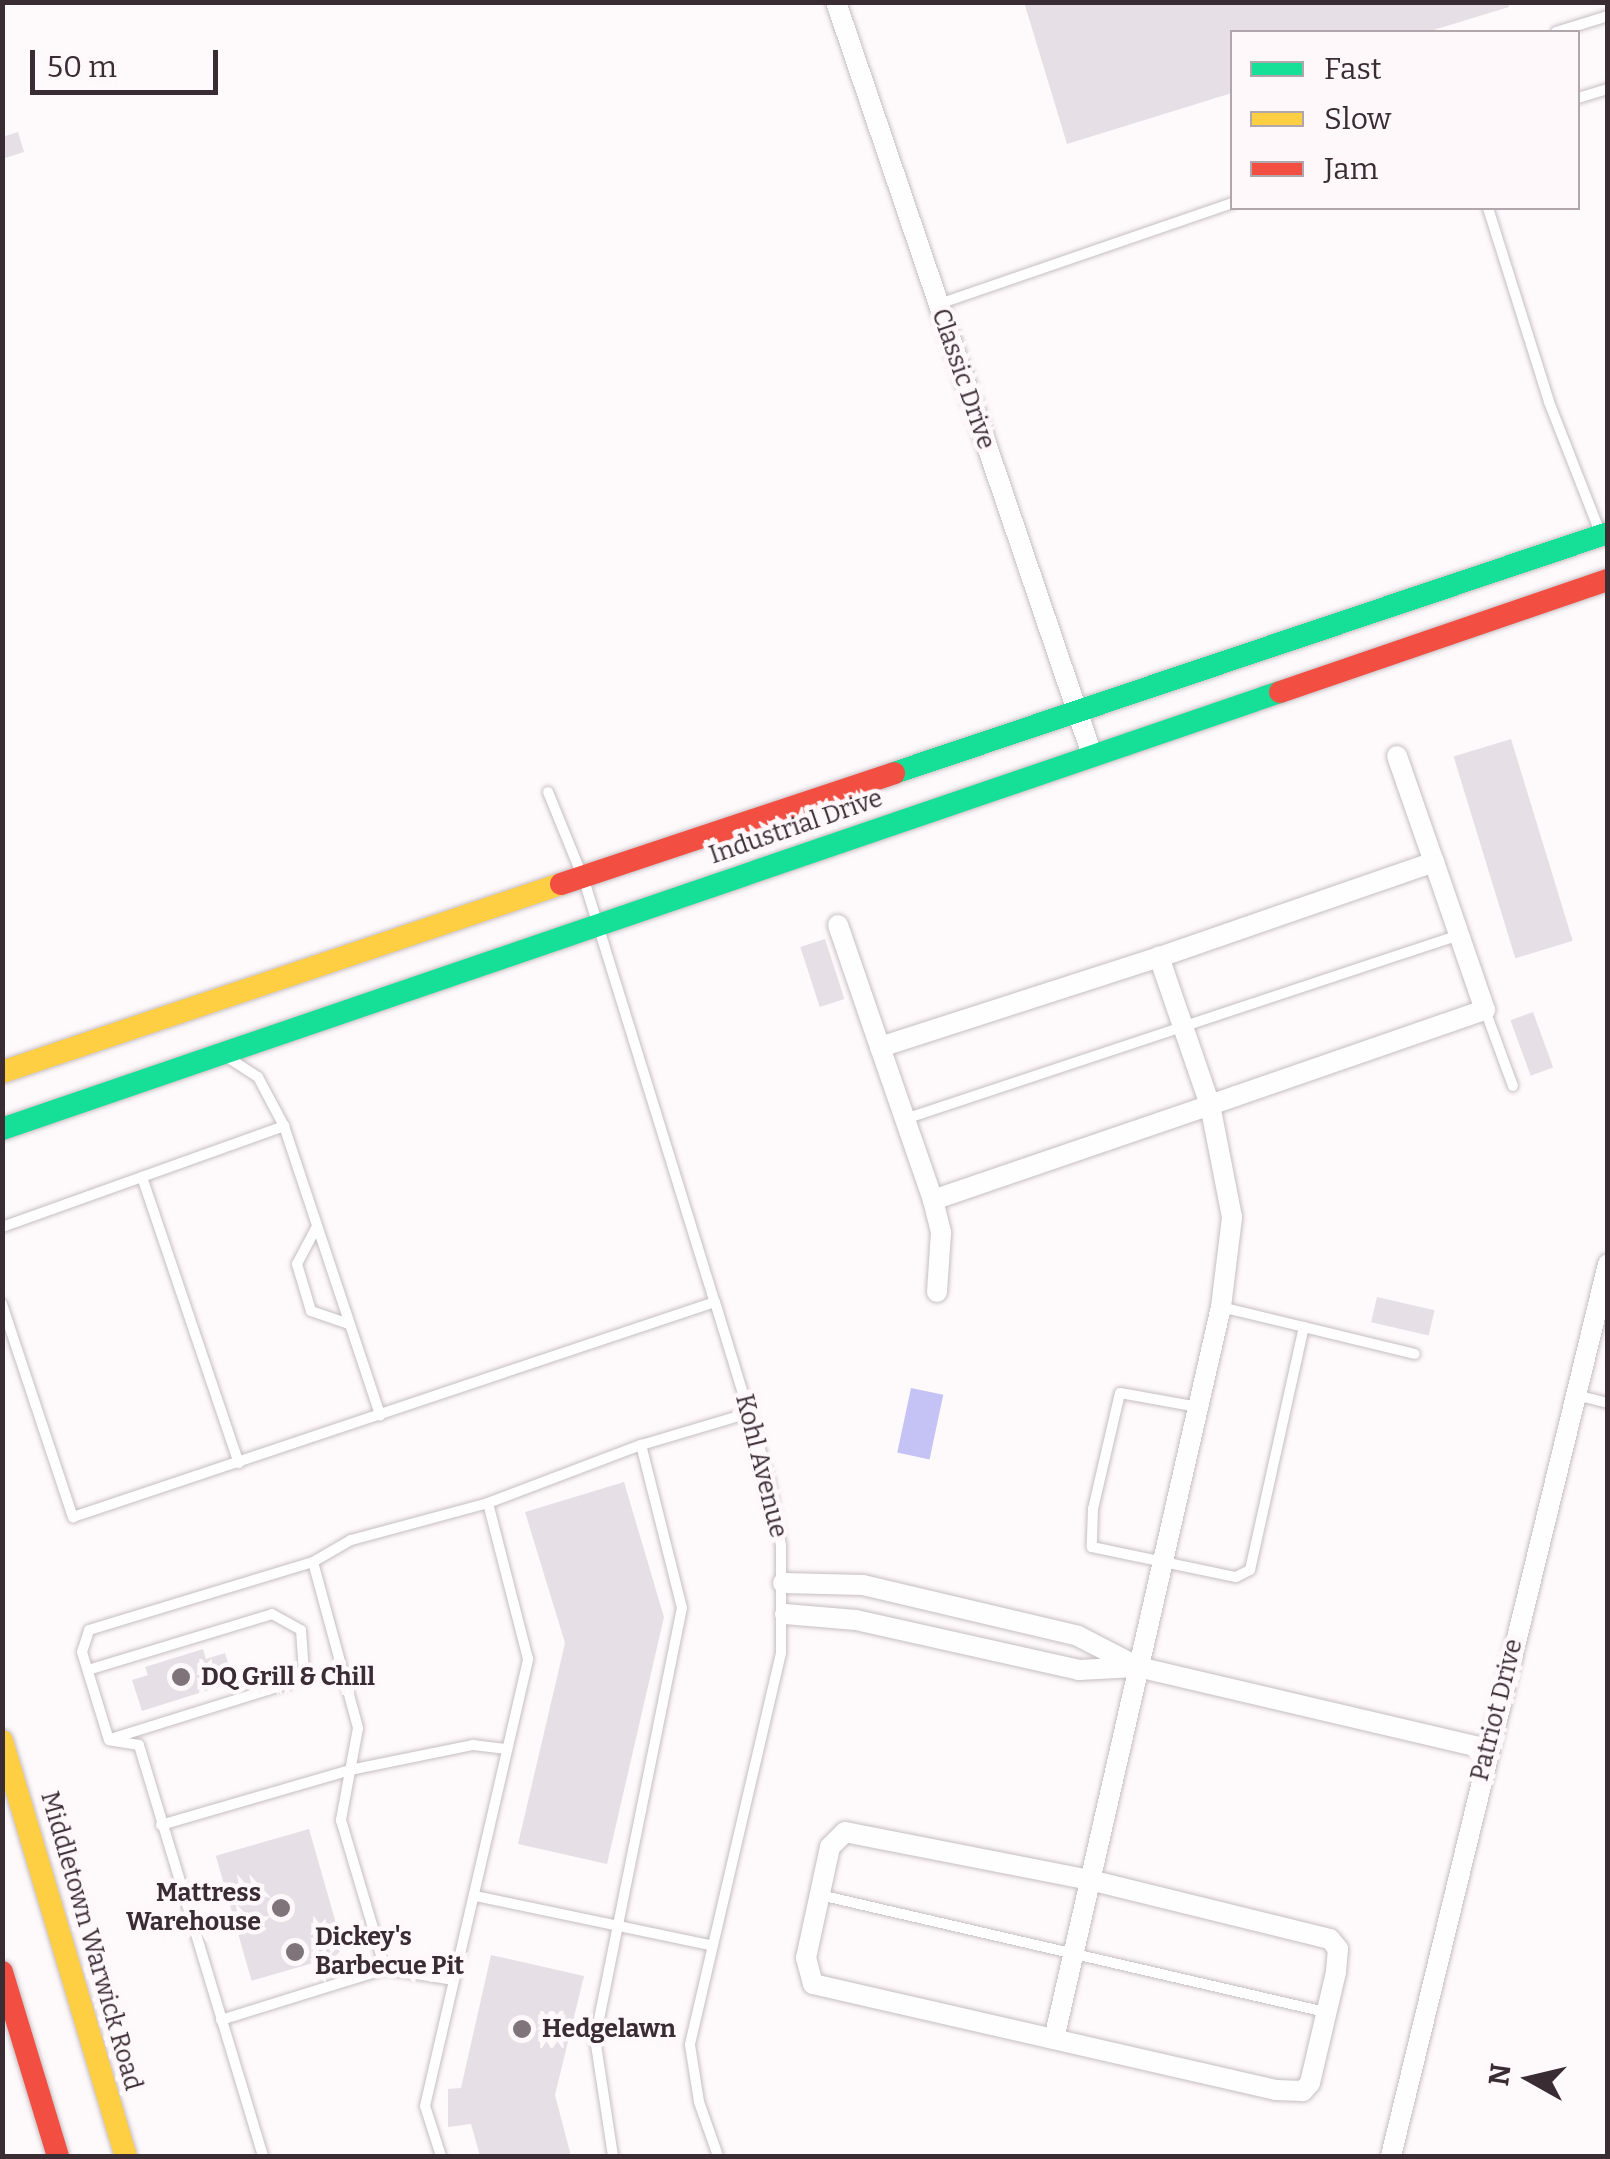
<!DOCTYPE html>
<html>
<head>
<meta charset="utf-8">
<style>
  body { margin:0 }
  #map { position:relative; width:1610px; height:2159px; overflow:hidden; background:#fef9fb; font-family:Bitter,serif }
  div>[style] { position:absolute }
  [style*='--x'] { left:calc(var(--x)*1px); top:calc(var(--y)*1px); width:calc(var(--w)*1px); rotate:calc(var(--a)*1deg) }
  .water>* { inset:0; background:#c5c2f6; transform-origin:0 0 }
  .building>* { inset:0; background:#e6e0e6; transform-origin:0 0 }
  .roads { filter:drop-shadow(0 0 2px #c6bec2) drop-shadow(0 0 2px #c6bec2) }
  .lane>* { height:10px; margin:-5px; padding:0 5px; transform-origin:5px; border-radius:5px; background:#fffefe }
  .street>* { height:20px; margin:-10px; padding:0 10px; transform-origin:10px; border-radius:10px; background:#fffefe }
  .fast>* { height:22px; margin:-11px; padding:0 11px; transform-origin:11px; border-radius:11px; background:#16e098 }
  .slow>* { height:22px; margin:-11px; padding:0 11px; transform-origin:11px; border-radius:11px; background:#ffcf43 }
  .jam>* { height:22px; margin:-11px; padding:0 11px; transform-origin:11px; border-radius:11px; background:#f24e42 }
  .dots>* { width:28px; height:28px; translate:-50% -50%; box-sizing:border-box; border:5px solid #fff8fb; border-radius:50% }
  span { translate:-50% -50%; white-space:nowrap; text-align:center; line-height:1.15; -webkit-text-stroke:9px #fff8fb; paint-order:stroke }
  .street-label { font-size:25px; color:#392c33 }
  .poi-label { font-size:25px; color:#392c33; font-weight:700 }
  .left { translate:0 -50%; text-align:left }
  .right { translate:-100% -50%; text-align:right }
  .frame { position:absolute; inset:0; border:5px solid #392c33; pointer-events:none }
  .legend { position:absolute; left:1230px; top:30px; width:350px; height:180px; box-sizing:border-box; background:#fff8fb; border:2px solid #b0a6ab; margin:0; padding:12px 18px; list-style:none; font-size:30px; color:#392c33 }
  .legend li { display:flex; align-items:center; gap:20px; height:50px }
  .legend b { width:50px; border:2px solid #b0a6ab }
  .north { position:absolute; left:1480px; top:2029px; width:100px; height:100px; -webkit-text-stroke:8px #fff8fb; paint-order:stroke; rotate:278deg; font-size:28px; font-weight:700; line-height:40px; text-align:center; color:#392c33 }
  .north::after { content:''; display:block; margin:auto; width:35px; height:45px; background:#392c33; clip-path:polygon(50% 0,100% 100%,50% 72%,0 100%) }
  .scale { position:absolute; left:30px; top:50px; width:188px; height:45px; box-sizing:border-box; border:5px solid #392c33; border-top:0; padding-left:12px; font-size:30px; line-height:35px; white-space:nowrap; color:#392c33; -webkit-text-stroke:8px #fff8fb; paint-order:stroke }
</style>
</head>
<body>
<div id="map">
  <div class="water">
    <div style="left:911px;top:1388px;width:33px;height:66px;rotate:12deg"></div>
  </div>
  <div class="building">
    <div style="clip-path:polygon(1024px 2px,1508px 2px,1509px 7px,1427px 32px,1232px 32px,1232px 93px,1067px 144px)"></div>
    <div style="clip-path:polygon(18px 132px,24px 152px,2px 159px,2px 137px)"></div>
    <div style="left:1511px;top:739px;width:211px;height:60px;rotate:73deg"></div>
    <div style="left:825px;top:939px;width:63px;height:26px;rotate:72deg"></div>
    <div style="left:1533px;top:1012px;width:59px;height:24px;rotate:70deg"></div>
    <div style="left:1377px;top:1297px;width:59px;height:26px;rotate:13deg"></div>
    <div style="clip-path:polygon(624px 1482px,664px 1617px,607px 1864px,518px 1844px,565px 1643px,525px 1512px)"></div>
    <div style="clip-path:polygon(203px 1649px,206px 1659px,225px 1653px,234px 1682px,142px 1711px,132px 1680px,148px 1675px,145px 1667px)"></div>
    <div style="left:309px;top:1829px;width:130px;height:97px;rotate:74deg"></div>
    <div style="clip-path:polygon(491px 1955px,584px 1976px,555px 2095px,571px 2156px,480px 2156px,471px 2124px,448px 2127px,448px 2089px,461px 2088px)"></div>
  </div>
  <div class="roads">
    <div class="lane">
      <div style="--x:1556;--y:32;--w:54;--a:-17.1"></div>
      <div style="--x:1578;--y:98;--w:31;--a:-17"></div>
      <div style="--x:1488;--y:208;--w:203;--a:72.5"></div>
      <div style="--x:1549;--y:402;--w:140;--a:68.6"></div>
      <div style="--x:939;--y:304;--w:310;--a:-19"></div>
      <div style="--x:548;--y:792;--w:95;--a:67.8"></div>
      <div style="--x:584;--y:880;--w:442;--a:72.8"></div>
      <div style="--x:715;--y:1302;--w:185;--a:73"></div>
      <div style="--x:769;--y:1479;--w:68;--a:79.8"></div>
      <div style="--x:781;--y:1546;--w:107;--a:90"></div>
      <div style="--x:781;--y:1653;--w:402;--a:103.1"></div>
      <div style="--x:690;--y:2045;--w:58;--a:81"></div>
      <div style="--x:699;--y:2102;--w:57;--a:70.6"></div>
      <div style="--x:1485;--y:1010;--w:81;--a:69.8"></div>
      <div style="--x:227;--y:1057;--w:37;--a:33"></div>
      <div style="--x:258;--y:1077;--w:55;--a:62"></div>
      <div style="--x:905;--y:1119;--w:584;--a:-18.37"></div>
      <div style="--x:142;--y:1177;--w:302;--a:71.3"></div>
      <div style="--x:2;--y:1227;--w:300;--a:-19.7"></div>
      <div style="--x:284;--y:1126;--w:305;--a:71.6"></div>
      <div style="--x:316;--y:1228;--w:41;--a:117.8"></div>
      <div style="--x:297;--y:1264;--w:49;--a:73.4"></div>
      <div style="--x:311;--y:1311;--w:40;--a:18.9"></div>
      <div style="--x:2;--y:1304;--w:225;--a:71.6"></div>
      <div style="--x:73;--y:1517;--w:677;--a:-18.52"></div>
      <div style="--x:1304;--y:1327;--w:114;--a:13.7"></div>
      <div style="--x:1576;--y:1395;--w:33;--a:14"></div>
      <div style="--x:1198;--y:1407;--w:79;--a:-169.8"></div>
      <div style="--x:1120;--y:1393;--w:119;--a:103.1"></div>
      <div style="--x:1093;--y:1509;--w:38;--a:92"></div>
      <div style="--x:1092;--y:1547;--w:147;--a:11.8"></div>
      <div style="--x:1236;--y:1577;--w:16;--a:-27"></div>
      <div style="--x:1250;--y:1570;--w:249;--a:-77.5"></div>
      <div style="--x:1304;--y:1327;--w:85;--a:-166.5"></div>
      <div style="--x:313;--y:1562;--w:172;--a:74.8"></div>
      <div style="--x:358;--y:1728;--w:94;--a:100.5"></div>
      <div style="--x:341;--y:1820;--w:155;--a:73.5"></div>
      <div style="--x:385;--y:1969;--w:70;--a:9.1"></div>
      <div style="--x:88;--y:1670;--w:192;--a:-16.9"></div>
      <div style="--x:272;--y:1614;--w:33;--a:29"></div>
      <div style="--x:301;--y:1630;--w:43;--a:86"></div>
      <div style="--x:304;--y:1673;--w:17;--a:144"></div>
      <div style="--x:290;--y:1683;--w:189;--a:162.7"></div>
      <div style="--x:161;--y:1825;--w:197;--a:-16.2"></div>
      <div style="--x:350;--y:1770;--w:126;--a:-11.5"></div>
      <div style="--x:473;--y:1745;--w:34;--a:7"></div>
      <div style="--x:820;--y:1895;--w:518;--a:13.04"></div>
      <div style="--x:475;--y:1896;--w:240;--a:11.8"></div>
      <div style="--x:221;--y:2020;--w:172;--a:-17.3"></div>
      <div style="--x:263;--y:2156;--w:429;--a:-106.8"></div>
      <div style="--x:139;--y:1745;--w:30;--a:-171"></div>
      <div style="--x:109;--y:1740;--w:92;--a:-107.1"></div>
      <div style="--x:82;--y:1652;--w:23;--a:-72"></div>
      <div style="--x:89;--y:1630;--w:234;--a:-16.9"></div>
      <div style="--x:313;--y:1562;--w:44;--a:-30.1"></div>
      <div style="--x:351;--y:1540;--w:142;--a:-15.1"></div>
      <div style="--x:441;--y:2156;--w:52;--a:-107.7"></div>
      <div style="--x:425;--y:2106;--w:459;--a:-77"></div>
      <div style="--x:528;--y:1659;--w:161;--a:-104.4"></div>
      <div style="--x:488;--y:1503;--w:164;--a:-20.8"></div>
      <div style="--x:641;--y:1445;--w:113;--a:-16.5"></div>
      <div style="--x:613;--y:2156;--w:118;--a:-98.7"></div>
      <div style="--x:595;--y:2039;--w:440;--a:-78.6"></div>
      <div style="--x:682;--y:1608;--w:168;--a:-104.1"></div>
    </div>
    <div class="street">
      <div style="--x:836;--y:2;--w:795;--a:71.22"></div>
      <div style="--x:1397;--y:756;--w:112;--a:70.8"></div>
      <div style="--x:838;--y:925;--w:129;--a:71"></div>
      <div style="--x:933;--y:1200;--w:34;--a:76"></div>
      <div style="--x:941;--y:1233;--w:59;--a:93.9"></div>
      <div style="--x:783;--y:1583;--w:80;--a:1.4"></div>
      <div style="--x:863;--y:1585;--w:221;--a:13.3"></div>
      <div style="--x:1078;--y:1636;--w:68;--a:27.3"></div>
      <div style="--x:1138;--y:1667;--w:359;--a:13.2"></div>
      <div style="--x:785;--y:1614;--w:71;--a:4.8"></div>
      <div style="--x:856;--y:1620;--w:229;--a:12.6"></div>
      <div style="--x:1079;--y:1670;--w:57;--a:-3"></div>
      <div style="--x:845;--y:1832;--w:250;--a:11.1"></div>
      <div style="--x:1090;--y:1880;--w:247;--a:13.8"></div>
      <div style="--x:1330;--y:1939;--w:13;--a:51"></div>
      <div style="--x:1338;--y:1949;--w:23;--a:95"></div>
      <div style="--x:1336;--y:1972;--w:114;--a:103.2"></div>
      <div style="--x:1310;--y:2083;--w:11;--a:131"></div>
      <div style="--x:1303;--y:2091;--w:27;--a:-178"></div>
      <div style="--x:1276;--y:2090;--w:475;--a:-167.1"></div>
      <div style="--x:813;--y:1984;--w:27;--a:-105"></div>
      <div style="--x:806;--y:1958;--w:114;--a:-77.8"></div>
      <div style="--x:830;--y:1847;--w:21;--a:-45"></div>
      <div style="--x:1054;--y:2039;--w:751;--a:-77.15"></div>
      <div style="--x:1221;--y:1307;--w:91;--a:-83"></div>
      <div style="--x:1232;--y:1217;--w:114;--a:-101.1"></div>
      <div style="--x:1210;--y:1105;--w:157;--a:-109"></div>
      <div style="--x:1159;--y:957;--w:293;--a:162.1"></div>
      <div style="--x:880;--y:1047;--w:162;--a:70.9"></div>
      <div style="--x:933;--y:1200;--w:293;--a:-18.9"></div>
      <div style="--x:1210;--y:1105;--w:291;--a:-19.1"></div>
      <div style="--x:1485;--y:1010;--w:157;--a:-109"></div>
      <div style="--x:1434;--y:862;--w:291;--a:160.9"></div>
      <div style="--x:1391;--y:2156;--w:918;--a:-76.33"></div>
    </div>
    <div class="fast">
      <div style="--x:894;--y:773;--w:753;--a:-18.58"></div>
      <div style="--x:2;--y:1129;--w:1351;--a:-18.88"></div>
    </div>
    <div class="slow">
      <div style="--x:2;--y:1072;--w:590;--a:-18.59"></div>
      <div style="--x:2;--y:1741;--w:433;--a:73.4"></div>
    </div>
    <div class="jam">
      <div style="--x:1280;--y:692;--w:347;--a:-18.9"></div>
      <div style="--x:561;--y:884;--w:351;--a:-18.4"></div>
      <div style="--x:2;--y:1972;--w:192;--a:73.1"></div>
    </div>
  </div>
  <div class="dots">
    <div style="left:181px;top:1677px;background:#7e7479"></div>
    <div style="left:281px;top:1908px;background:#7e7479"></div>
    <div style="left:295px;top:1952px;background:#7e7479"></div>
    <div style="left:522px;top:2029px;background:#7e7479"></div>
  </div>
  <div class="street-label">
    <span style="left:963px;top:379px;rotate:71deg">Classic Drive</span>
    <span style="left:796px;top:827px;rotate:-19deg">Industrial Drive</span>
    <span style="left:761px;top:1466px;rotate:76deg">Kohl Avenue</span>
    <span style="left:1497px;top:1710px;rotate:-76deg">Patriot Drive</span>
    <span style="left:91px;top:1941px;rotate:74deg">Middletown Warwick Road</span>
  </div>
  <div class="poi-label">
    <span class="left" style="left:201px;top:1677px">DQ Grill &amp; Chill</span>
    <span class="right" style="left:261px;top:1908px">Mattress<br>Warehouse</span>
    <span class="left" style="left:315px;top:1952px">Dickey's<br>Barbecue Pit</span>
    <span class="left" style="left:542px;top:2029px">Hedgelawn</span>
  </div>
  <div class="frame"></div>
  <ul class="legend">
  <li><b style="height:12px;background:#16e098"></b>Fast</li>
  <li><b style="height:12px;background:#ffcf43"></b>Slow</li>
  <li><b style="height:12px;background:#f24e42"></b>Jam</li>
  </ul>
  <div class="north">N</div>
  <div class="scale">50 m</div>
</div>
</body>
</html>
